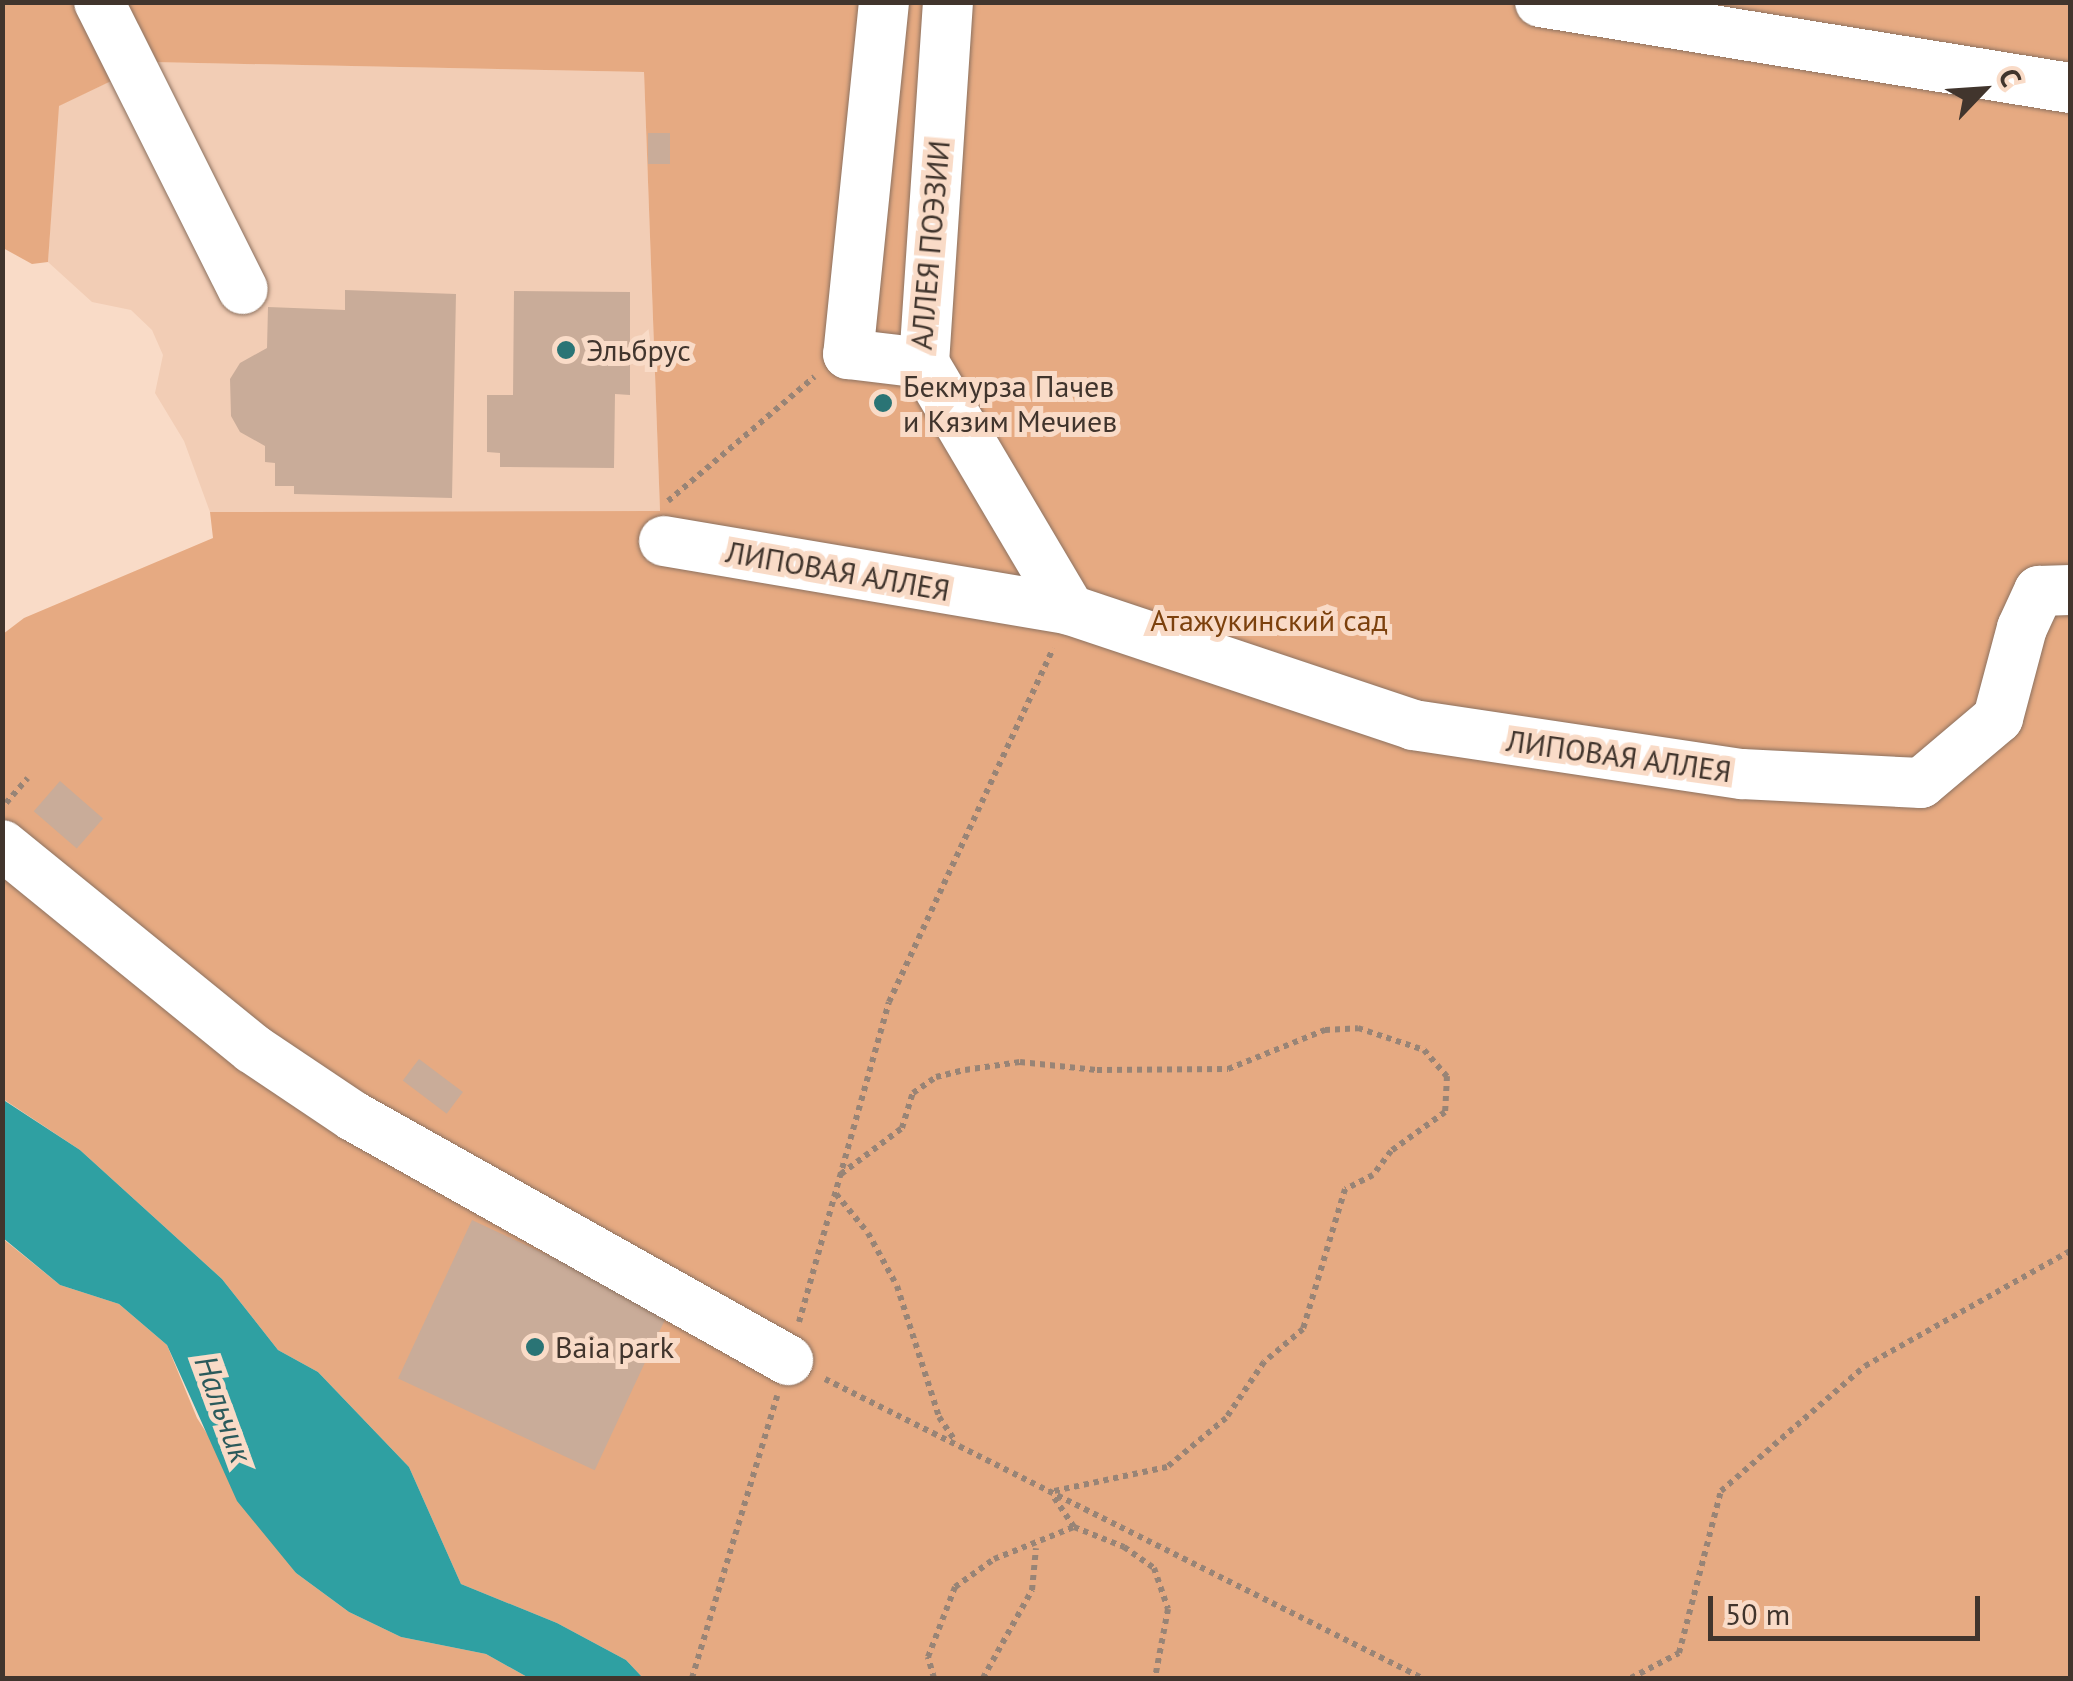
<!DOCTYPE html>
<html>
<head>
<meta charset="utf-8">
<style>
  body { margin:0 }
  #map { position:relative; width:2073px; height:1681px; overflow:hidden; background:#f9dbc7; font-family:"PT Sans",sans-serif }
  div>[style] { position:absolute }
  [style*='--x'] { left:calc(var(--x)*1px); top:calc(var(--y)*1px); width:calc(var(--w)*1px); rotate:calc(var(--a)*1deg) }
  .built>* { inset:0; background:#f2cdb5 }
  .green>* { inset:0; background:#e6aa82 }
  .water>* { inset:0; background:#2fa0a2 }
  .building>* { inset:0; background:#c9ac99; transform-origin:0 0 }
  .path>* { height:6px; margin-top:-3px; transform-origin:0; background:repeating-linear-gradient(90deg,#988476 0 5px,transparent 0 10px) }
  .roads { filter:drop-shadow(0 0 2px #8c715f) drop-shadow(0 0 2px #8c715f) }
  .minor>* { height:50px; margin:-25px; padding:0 25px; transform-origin:25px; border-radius:25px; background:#fff }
  .dots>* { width:28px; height:28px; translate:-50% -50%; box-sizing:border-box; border:5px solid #f9dbc7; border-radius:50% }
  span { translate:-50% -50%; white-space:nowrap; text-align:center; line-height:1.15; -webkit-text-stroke:10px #f9dbc7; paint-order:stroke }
  .street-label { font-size:30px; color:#41352d }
  .poi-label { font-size:30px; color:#41352d }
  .left { translate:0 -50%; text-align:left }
  .park-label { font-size:30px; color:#7c410d }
  .water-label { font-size:32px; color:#2b5a5b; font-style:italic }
  .frame { position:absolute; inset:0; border:5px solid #41352d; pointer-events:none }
  .north { position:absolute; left:1933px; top:40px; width:100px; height:100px; -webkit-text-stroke:8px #f9dbc7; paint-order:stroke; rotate:65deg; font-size:28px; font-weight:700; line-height:40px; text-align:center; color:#41352d }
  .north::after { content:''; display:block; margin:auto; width:35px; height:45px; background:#41352d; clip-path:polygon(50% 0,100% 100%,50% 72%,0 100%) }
  .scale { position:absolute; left:1708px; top:1596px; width:272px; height:45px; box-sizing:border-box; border:5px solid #41352d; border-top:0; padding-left:12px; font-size:30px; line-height:35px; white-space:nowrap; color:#41352d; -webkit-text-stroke:8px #f9dbc7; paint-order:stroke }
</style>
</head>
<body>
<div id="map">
  <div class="built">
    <div style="clip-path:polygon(151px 62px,644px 72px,660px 511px,210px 512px,184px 441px,155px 393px,163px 355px,152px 330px,131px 310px,92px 302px,48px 262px,58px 106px)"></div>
  </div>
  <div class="green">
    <div style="clip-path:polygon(3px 3px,2070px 3px,2070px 1678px,643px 1678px,626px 1660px,557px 1623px,461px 1584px,409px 1467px,318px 1372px,278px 1350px,222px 1279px,80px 1150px,3px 1099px,3px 634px,24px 618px,213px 538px,210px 512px,660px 511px,644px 72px,151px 62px,59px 106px,48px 262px,32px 264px,3px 248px)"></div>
    <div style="clip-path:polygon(2px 1238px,60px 1285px,119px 1304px,167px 1345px,197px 1418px,296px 1573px,349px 1612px,401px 1637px,486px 1654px,529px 1678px,3px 1678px)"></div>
  </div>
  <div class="water">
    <div style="clip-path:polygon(2px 1099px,80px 1150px,222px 1279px,278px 1350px,318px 1372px,409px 1467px,461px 1584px,557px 1623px,626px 1660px,643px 1678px,529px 1678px,486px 1654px,401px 1637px,349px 1612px,296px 1573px,237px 1501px,167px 1345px,119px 1304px,60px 1285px,3px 1238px)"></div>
  </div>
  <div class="building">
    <div style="left:648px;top:133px;width:22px;height:31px"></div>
    <div style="clip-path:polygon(345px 290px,456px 294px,452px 498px,294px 494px,294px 486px,275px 486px,275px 463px,265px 462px,265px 446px,240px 432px,231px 416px,230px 379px,240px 363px,267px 348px,268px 307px,345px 310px)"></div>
    <div style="clip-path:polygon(514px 291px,630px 292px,630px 395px,615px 394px,614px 468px,500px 467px,500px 453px,487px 452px,487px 395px,513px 395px)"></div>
    <div style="left:60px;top:781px;width:57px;height:40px;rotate:41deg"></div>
    <div style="left:419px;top:1059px;width:55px;height:27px;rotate:37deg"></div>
    <div style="left:472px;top:1220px;width:217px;height:175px;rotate:25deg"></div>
  </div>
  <div class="path">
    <div style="--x:668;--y:501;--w:192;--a:-40.3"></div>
    <div style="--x:6;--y:803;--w:33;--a:-49"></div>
    <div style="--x:841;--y:1174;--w:76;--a:-37"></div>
    <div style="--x:902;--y:1128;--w:37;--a:-73"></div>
    <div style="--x:913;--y:1093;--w:28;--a:-35"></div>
    <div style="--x:936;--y:1077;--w:30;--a:-14"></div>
    <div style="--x:965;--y:1070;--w:56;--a:-8.3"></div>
    <div style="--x:1020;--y:1062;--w:77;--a:5.9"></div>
    <div style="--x:1097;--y:1070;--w:131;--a:-0.4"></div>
    <div style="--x:1228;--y:1069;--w:105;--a:-21.9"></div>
    <div style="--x:1325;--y:1030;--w:33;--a:-3"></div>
    <div style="--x:1358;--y:1028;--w:70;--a:18.4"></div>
    <div style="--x:1424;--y:1050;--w:35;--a:49"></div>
    <div style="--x:1447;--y:1076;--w:36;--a:93"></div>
    <div style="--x:1445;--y:1112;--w:67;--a:144.2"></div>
    <div style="--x:1391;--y:1151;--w:30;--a:127"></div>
    <div style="--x:1373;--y:1175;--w:31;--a:153"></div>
    <div style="--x:1345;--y:1189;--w:146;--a:106.7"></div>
    <div style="--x:1303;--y:1329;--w:51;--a:139.8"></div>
    <div style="--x:1264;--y:1362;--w:68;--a:124.2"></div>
    <div style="--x:1226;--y:1418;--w:77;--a:140.3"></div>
    <div style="--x:1167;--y:1467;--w:121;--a:168"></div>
    <div style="--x:836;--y:1194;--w:50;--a:50.6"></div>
    <div style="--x:868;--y:1233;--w:60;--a:61.3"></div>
    <div style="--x:897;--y:1286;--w:138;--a:72.2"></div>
    <div style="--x:939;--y:1417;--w:29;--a:56"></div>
    <div style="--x:799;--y:1322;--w:332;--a:-74.3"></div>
    <div style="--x:889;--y:1002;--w:390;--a:-65.1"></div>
    <div style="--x:825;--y:1379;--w:668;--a:26.6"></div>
    <div style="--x:1074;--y:1527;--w:54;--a:21.8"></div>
    <div style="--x:1124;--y:1547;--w:37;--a:35"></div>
    <div style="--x:1154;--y:1568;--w:43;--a:71.1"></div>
    <div style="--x:1168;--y:1609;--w:70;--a:100.7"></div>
    <div style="--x:692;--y:1678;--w:295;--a:-73.2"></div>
    <div style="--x:934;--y:1678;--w:22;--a:-106"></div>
    <div style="--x:928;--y:1657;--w:75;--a:-68.9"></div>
    <div style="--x:955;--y:1587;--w:48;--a:-35.7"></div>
    <div style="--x:994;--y:1559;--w:86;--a:-21.8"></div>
    <div style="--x:1074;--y:1527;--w:37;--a:-124"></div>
    <div style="--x:983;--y:1678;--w:101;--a:-60.9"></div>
    <div style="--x:1032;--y:1590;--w:42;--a:-84.6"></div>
    <div style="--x:1631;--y:1678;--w:54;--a:-27.5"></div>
    <div style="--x:1679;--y:1653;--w:167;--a:-75.5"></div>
    <div style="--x:1721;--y:1491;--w:191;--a:-41"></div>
    <div style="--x:1865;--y:1366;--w:235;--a:-29.3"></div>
  </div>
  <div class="roads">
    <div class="minor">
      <div style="--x:99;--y:2;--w:321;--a:63.4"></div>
      <div style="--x:884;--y:2;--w:354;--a:95.8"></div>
      <div style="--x:848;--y:354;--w:77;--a:6.8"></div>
      <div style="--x:1540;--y:2;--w:537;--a:9.22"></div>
      <div style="--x:924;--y:363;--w:362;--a:-86.2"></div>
      <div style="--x:924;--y:363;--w:287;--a:59.4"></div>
      <div style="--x:664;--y:541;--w:412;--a:9.6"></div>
      <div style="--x:1070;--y:610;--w:362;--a:18.5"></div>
      <div style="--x:1413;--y:725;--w:333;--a:8.5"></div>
      <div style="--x:1742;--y:774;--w:179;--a:2.9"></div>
      <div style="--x:1921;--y:783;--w:101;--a:-40.2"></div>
      <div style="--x:1998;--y:718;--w:93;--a:-75.1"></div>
      <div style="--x:2022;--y:628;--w:41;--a:-65.3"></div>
      <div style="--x:2039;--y:591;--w:31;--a:-2"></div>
      <div style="--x:2;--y:845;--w:323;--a:39.1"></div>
      <div style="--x:253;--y:1049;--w:120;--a:33.8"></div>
      <div style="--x:353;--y:1116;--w:499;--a:29.3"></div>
    </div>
  </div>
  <div class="dots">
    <div style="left:566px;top:350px;background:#2a7475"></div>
    <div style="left:883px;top:403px;background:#2a7475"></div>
    <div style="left:535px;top:1347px;background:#2a7475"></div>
  </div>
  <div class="street-label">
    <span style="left:930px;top:245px;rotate:-85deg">АЛЛЕЯ ПОЭЗИИ</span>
    <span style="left:838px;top:571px;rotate:10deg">ЛИПОВАЯ АЛЛЕЯ</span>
    <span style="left:1619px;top:756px;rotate:8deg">ЛИПОВАЯ АЛЛЕЯ</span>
  </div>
  <div class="poi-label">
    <span class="left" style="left:586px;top:350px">Эльбрус</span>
    <span class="left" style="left:903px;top:403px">Бекмурза Пачев<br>и Кязим Мечиев</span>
    <span class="left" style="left:555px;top:1347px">Baia park</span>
  </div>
  <div class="park-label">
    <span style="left:1269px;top:620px">Атажукинский сад</span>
  </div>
  <div class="water-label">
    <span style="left:224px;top:1409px;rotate:70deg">Нальчик</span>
  </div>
  <div class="frame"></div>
  <div class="north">С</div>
  <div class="scale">50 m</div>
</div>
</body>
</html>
